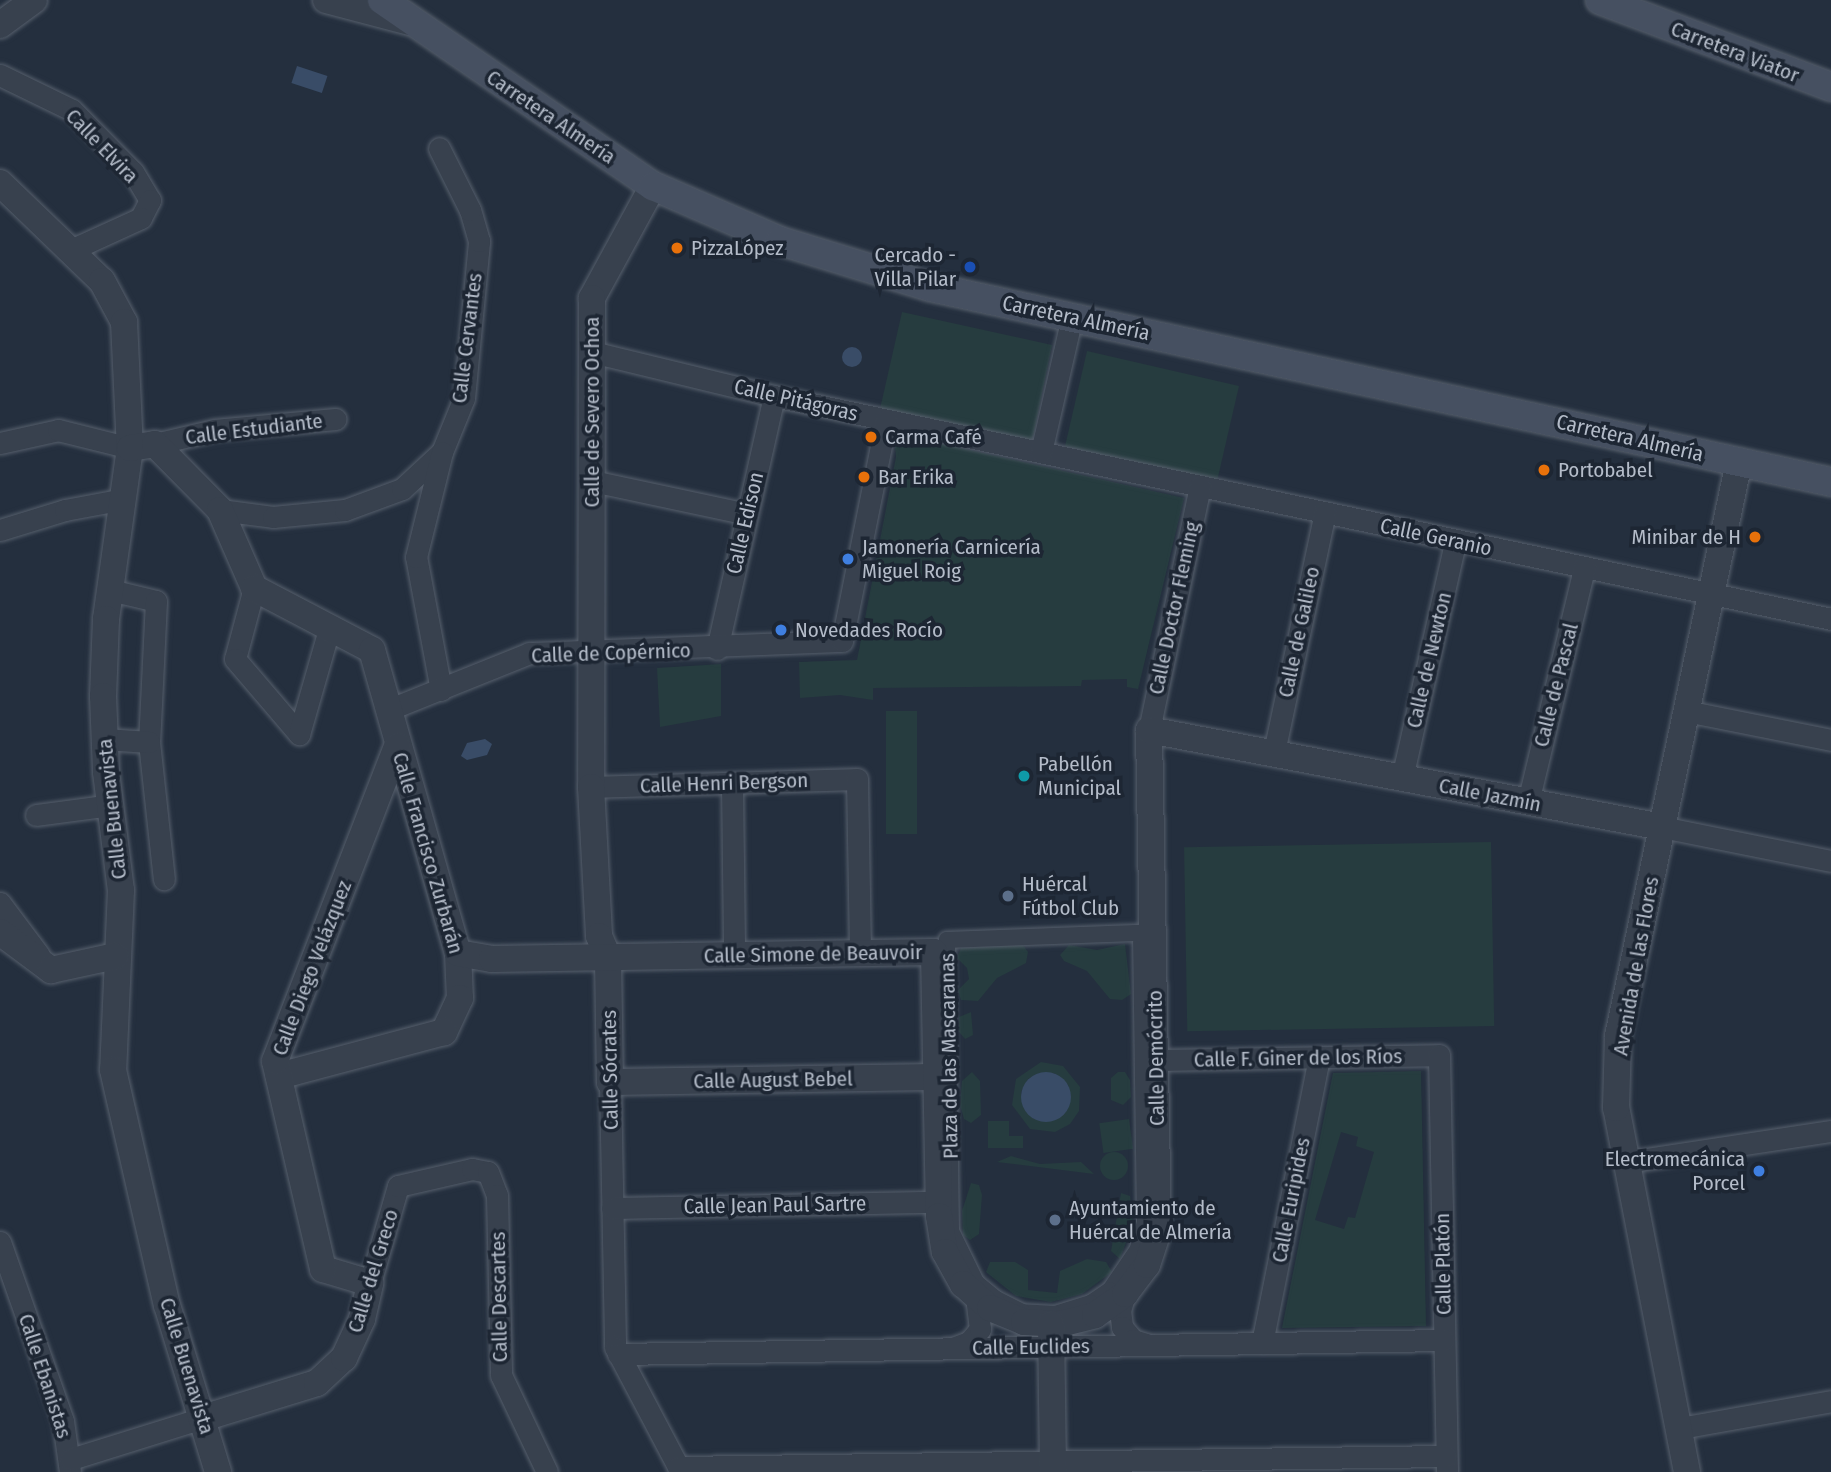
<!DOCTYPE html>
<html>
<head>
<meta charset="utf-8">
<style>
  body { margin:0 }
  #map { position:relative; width:1831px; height:1472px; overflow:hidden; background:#242f3e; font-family:"Fira Sans Condensed",sans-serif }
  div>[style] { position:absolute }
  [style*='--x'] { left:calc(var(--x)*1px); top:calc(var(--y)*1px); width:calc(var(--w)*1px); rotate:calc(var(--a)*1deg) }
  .green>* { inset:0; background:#263c3f; transform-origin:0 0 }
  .round { border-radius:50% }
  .water>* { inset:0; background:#394c67; transform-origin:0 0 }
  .roads { filter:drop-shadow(0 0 2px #565f6c) drop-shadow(0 0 2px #565f6c) }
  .pedestrian>* { height:16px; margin:-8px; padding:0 8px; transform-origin:8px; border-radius:8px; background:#38414e }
  .minor>* { height:21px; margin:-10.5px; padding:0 10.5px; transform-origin:10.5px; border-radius:10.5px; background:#38414e }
  .tertiary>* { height:26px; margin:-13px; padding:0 13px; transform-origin:13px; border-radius:13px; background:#38414e }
  .secondary>* { height:28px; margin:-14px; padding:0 14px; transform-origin:14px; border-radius:14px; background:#465061 }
  .dots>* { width:19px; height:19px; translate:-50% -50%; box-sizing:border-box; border:4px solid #1d2633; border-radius:50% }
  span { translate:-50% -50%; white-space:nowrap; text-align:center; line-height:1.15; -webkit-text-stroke:7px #1d2633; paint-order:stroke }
  .street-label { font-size:21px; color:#b4bcc9 }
  .poi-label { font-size:21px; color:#b4bcc9 }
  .left { translate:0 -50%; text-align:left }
  .right { translate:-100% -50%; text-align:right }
</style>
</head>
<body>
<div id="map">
  <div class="green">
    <div style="clip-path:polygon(902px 312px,1052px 345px,1033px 438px,1029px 441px,880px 409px)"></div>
    <div style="left:1087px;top:351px;width:156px;height:98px;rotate:13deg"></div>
    <div style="clip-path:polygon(894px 433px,1184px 498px,1138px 689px,1127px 687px,1127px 679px,1082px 680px,1081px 686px,873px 688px,873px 700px,840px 695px,800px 698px,799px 662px,857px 660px,896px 457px)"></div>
    <div style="clip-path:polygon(721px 664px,721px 716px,660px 727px,657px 668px)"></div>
    <div style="left:886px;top:711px;width:31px;height:123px"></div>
    <div style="left:1491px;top:842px;width:184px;height:307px;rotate:89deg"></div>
    <div style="clip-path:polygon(1125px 944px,1131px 994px,1122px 1000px,1110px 999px,1087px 971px,1064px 961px,1060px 955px,1069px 945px,1097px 950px)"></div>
    <div style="clip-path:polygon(1023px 945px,1028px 952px,1026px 963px,997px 978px,978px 1001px,961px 1000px,958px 990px,969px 979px,967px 968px,957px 958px,961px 948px)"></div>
    <div style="clip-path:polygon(971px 1012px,973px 1035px,965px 1039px,959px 1032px,959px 1017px)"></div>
    <div style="clip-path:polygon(evenodd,1041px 1062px,1063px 1066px,1080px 1087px,1079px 1111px,1070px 1124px,1055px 1132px,1030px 1129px,1012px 1105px,1016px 1079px,1041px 1062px,1040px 1073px,1054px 1073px,1068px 1085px,1071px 1097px,1034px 1119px,1024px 1108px,1021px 1092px,1028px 1079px,1040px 1073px)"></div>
    <div style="clip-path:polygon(evenodd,1421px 1071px,1426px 1326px,1282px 1328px,1333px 1073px,1421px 1071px,1341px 1132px,1358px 1137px,1356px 1146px,1374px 1152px,1355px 1218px,1348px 1217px,1344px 1229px,1315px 1220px,1341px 1132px)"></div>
    <div style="clip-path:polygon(972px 1072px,980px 1081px,981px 1115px,971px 1123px,964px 1119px,960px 1105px,962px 1081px)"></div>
    <div style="clip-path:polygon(1118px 1072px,1125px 1072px,1130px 1080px,1131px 1097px,1123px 1105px,1111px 1100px,1111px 1078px)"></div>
    <div style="left:1129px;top:1119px;width:30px;height:30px;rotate:82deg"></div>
    <div style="clip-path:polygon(988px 1121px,1009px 1121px,1009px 1136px,1023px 1136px,1023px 1148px,988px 1148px)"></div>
    <div class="round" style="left:1100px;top:1152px;width:28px;height:28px"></div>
    <div style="clip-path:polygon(1011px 1156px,1040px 1164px,1081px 1162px,1094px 1174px,997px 1162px)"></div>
    <div style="clip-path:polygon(971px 1183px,979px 1185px,982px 1195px,979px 1234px,970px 1240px,963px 1235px,962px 1211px)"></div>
    <div style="clip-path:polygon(1121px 1193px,1130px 1196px,1133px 1223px,1120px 1259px,1111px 1251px)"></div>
    <div style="clip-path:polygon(1087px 1259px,1106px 1262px,1112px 1272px,1082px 1294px,1051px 1302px,1016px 1296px,986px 1272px,990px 1262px,1015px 1262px,1028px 1270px,1028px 1290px,1057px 1293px,1060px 1271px)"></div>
  </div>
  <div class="water">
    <div style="left:297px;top:66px;width:32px;height:18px;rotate:18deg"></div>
    <div class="round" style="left:842px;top:347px;width:20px;height:20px"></div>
    <div style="clip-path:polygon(485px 739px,492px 744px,487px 755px,467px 760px,461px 756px,467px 743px)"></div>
    <div class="round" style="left:1021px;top:1072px;width:50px;height:50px"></div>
  </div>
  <div class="roads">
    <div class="pedestrian">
      <div style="--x:1141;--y:933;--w:289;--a:89.2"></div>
      <div style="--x:1145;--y:1222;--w:28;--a:105"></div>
      <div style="--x:1138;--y:1249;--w:50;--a:124.3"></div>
      <div style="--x:1110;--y:1290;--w:23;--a:146"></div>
      <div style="--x:1091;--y:1303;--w:38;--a:163"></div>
      <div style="--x:1055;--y:1314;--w:33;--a:-177"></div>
      <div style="--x:1022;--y:1312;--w:29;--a:-153"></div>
      <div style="--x:996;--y:1299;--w:26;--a:-140"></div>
      <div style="--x:976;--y:1282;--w:57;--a:-116.1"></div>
      <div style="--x:951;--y:1231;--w:291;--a:-90.8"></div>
      <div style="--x:947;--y:940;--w:194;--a:-2.1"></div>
    </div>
    <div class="minor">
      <div style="--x:0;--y:75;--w:80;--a:25.9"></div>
      <div style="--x:72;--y:110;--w:87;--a:45.5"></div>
      <div style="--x:133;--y:172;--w:33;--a:59"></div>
      <div style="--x:150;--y:200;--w:20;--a:117"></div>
      <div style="--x:141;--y:218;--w:75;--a:155.5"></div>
      <div style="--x:592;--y:352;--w:187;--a:13.6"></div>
      <div style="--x:774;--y:396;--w:1080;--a:11.91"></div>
      <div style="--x:0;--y:443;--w:59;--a:-12.6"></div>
      <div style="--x:58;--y:430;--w:74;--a:14"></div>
      <div style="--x:155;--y:444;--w:61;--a:-13.3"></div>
      <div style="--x:214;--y:430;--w:122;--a:-5.2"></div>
      <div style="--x:1041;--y:452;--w:139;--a:-77.1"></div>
      <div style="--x:592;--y:481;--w:158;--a:12"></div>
      <div style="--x:220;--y:510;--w:53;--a:7.5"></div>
      <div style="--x:273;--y:517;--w:72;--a:-5.6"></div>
      <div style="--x:345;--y:510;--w:61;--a:-20.2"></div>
      <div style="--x:402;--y:489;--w:54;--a:-42.8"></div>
      <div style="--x:442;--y:452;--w:58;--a:-67.8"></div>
      <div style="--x:464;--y:398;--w:158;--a:-84.5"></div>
      <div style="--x:479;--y:241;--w:32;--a:-106"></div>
      <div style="--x:470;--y:210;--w:69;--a:-116.6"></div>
      <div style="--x:0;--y:530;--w:68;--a:-17.1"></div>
      <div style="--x:65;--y:510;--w:60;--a:-10.6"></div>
      <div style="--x:254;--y:588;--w:73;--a:105"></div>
      <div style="--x:235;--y:659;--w:99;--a:49.5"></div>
      <div style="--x:299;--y:734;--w:112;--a:-74"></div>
      <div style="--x:110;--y:590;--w:47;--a:13.4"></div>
      <div style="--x:156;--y:601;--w:141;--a:92.8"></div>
      <div style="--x:149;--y:742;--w:138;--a:83.8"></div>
      <div style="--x:717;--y:649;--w:259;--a:-77.3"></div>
      <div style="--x:441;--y:690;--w:135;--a:-100.6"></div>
      <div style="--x:416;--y:557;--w:108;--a:-76.1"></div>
      <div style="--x:390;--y:709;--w:150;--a:-21.9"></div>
      <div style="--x:529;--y:653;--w:313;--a:-2.2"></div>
      <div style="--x:842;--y:641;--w:225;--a:-78.7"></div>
      <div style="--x:1686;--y:711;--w:148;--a:11.3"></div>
      <div style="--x:1149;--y:730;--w:249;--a:-78.2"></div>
      <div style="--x:104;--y:739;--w:45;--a:3.8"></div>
      <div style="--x:1274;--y:752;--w:245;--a:-78"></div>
      <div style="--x:1402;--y:778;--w:241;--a:-77.3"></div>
      <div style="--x:732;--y:783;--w:172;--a:89.3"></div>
      <div style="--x:591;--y:787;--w:266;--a:-1.7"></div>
      <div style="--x:857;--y:779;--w:174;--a:89"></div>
      <div style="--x:1528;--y:802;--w:241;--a:-76.5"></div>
      <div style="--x:36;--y:815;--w:76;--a:-7.6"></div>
      <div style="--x:1662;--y:827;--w:172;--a:11.4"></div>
      <div style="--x:0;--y:903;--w:65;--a:53.1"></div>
      <div style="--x:1156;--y:1060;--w:283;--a:-1"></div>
      <div style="--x:1439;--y:1055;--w:417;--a:88.9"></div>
      <div style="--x:610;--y:1082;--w:265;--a:88.9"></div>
      <div style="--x:615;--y:1347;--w:141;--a:62.2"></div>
      <div style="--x:1626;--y:1162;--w:207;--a:-8.6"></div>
      <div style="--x:612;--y:1208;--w:326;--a:-1.1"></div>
      <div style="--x:0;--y:1242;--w:190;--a:70.6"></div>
      <div style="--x:63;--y:1421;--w:51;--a:82.2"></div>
      <div style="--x:370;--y:1283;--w:101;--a:-73.9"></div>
      <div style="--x:398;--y:1186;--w:76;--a:-12.9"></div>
      <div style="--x:472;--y:1169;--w:16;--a:11"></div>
      <div style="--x:488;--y:1172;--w:25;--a:69"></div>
      <div style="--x:497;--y:1195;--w:180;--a:88.7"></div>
      <div style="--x:501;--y:1375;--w:107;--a:64.6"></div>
      <div style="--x:1125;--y:1294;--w:17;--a:107"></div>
      <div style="--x:1120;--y:1310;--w:17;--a:83"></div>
      <div style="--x:1122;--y:1327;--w:17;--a:50"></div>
      <div style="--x:1133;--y:1340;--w:14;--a:17"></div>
      <div style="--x:1262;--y:1343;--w:292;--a:-78.7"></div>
      <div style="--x:955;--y:1347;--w:15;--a:-20"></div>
      <div style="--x:969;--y:1342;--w:17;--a:-50"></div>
      <div style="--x:980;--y:1329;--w:32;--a:-97"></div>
      <div style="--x:618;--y:1354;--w:826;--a:-0.97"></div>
      <div style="--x:1680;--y:1428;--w:153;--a:-10.1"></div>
      <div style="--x:71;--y:1459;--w:138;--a:-17.3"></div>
      <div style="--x:678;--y:1467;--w:768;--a:-0.82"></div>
    </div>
    <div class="tertiary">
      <div style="--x:326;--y:0;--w:86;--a:14.8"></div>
      <div style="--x:0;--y:25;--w:42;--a:-36.3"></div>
      <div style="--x:0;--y:183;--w:141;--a:43.9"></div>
      <div style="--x:102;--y:281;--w:47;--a:61.8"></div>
      <div style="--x:124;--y:322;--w:126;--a:87.3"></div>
      <div style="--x:130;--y:448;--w:173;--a:98"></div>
      <div style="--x:106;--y:619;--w:77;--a:92.2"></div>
      <div style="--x:103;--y:696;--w:76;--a:87.7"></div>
      <div style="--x:106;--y:772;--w:119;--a:82.8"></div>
      <div style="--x:121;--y:890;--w:180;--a:92.5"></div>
      <div style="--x:113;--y:1070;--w:241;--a:77.1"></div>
      <div style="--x:167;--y:1305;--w:175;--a:73"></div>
      <div style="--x:653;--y:186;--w:128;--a:118.6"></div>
      <div style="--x:592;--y:298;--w:489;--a:90.1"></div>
      <div style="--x:591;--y:787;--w:149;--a:86.9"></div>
      <div style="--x:599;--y:936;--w:23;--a:67"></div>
      <div style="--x:608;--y:957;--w:125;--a:89.1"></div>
      <div style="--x:610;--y:1082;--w:326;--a:-0.9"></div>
      <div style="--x:130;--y:448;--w:25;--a:-9"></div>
      <div style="--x:155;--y:444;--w:93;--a:45.4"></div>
      <div style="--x:220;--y:510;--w:85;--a:66.4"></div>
      <div style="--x:254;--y:588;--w:133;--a:27.7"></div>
      <div style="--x:372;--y:650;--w:315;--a:74.2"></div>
      <div style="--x:458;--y:953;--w:45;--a:87.5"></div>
      <div style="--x:460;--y:998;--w:38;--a:115"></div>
      <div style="--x:444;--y:1032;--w:171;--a:165.1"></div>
      <div style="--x:0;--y:932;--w:64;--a:36.7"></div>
      <div style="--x:51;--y:970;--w:66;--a:-12.2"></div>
      <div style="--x:458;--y:953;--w:35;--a:10"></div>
      <div style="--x:492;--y:959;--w:442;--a:-0.9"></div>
      <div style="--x:934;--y:952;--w:264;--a:88.9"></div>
      <div style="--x:939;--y:1216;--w:36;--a:81"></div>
      <div style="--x:945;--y:1252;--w:37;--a:61"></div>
      <div style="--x:963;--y:1284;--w:36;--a:42"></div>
      <div style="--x:990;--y:1308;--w:37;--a:22"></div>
      <div style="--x:1024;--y:1322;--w:36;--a:3"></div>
      <div style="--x:1060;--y:1324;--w:36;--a:-14"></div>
      <div style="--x:1095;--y:1315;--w:37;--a:-35"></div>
      <div style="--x:1125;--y:1294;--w:36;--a:-53"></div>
      <div style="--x:1147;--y:1265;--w:36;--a:-72"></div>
      <div style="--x:1158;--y:1231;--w:501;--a:-91.03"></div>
      <div style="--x:1149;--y:730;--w:522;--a:10.71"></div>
      <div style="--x:1051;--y:1324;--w:148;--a:89.2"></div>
      <div style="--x:203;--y:1418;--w:119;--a:-17.1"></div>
      <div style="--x:317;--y:1383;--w:37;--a:-43"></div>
      <div style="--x:344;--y:1358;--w:43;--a:-65.2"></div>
      <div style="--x:362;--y:1319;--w:37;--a:-77"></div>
      <div style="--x:370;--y:1283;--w:49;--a:-163.4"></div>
      <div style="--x:323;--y:1269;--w:213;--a:-103"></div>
      <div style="--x:275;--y:1061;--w:338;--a:-68.8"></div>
      <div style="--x:1687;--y:1472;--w:371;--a:-101"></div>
      <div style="--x:1616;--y:1108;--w:72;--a:-88.4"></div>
      <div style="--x:1618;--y:1036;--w:587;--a:-78.1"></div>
    </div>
    <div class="secondary">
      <div style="--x:382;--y:0;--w:329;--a:34.5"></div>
      <div style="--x:653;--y:186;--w:138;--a:23.4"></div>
      <div style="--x:780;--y:241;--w:157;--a:17"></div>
      <div style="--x:930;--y:287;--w:922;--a:12.21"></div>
      <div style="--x:1600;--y:0;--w:247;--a:20.6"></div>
    </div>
  </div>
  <div class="dots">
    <div style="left:677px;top:248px;background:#e8710a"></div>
    <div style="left:970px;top:267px;background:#1a4fb4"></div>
    <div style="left:871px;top:437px;background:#e8710a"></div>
    <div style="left:1544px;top:470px;background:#e8710a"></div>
    <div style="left:864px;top:477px;background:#e8710a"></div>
    <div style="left:1755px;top:537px;background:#e8710a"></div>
    <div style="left:848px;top:559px;background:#3f7fe0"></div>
    <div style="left:781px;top:630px;background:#3f7fe0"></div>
    <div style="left:1024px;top:776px;background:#0f9aa8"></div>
    <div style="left:1008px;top:896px;background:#5c6f8a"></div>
    <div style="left:1759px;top:1171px;background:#3f7fe0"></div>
    <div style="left:1055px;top:1220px;background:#5c6f8a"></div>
  </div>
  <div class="street-label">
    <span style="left:1735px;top:52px;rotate:21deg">Carretera Viator</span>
    <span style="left:551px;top:117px;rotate:34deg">Carretera Almería</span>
    <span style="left:102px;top:146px;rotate:46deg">Calle Elvira</span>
    <span style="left:1076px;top:318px;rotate:12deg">Carretera Almería</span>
    <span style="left:467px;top:338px;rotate:-83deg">Calle Cervantes</span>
    <span style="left:796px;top:400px;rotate:13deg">Calle Pitágoras</span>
    <span style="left:592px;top:412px;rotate:-90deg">Calle de Severo Ochoa</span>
    <span style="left:254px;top:429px;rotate:-7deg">Calle Estudiante</span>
    <span style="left:1630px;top:438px;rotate:13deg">Carretera Almería</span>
    <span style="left:745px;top:523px;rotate:-77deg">Calle Edison</span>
    <span style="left:1436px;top:537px;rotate:12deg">Calle Geranio</span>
    <span style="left:1174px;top:608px;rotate:-78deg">Calle Doctor Fleming</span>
    <span style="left:1299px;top:632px;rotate:-78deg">Calle de Galileo</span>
    <span style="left:611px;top:653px;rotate:-2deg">Calle de Copérnico</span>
    <span style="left:1429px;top:660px;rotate:-77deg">Calle de Newton</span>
    <span style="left:1556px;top:685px;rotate:-76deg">Calle de Pascal</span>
    <span style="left:724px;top:783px;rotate:-2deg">Calle Henri Bergson</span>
    <span style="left:1490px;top:795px;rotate:11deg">Calle Jazmín</span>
    <span style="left:112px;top:809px;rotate:-96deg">Calle Buenavista</span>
    <span style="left:428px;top:853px;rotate:74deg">Calle Francisco Zurbarán</span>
    <span style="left:813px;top:954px;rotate:-1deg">Calle Simone de Beauvoir</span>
    <span style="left:1636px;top:966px;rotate:-80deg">Avenida de las Flores</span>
    <span style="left:312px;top:968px;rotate:-69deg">Calle Diego Velázquez</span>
    <span style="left:949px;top:1056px;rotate:-91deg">Plaza de las Mascaranas</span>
    <span style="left:1156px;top:1058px;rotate:-91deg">Calle Demócrito</span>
    <span style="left:1298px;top:1058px;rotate:-1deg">Calle F. Giner de los Ríos</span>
    <span style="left:610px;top:1070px;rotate:-91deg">Calle Sócrates</span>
    <span style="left:773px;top:1080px;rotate:-1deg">Calle August Bebel</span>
    <span style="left:1291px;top:1200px;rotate:-79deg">Calle Euripides</span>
    <span style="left:775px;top:1205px;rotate:-1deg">Calle Jean Paul Sartre</span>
    <span style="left:1443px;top:1264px;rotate:-91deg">Calle Platón</span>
    <span style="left:373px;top:1271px;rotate:-73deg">Calle del Greco</span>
    <span style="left:499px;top:1297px;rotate:-91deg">Calle Descartes</span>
    <span style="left:1031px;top:1347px;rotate:-1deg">Calle Euclides</span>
    <span style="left:187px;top:1366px;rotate:73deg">Calle Buenavista</span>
    <span style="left:45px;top:1376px;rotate:72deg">Calle Ebanistas</span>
  </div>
  <div class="poi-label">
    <span class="left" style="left:691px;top:248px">PizzaLópez</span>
    <span class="right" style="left:956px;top:267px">Cercado -<br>Villa Pilar</span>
    <span class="left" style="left:885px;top:437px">Carma Café</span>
    <span class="left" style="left:1558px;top:470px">Portobabel</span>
    <span class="left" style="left:878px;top:477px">Bar Erika</span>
    <span class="right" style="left:1741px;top:537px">Minibar de H</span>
    <span class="left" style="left:862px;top:559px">Jamonería Carnicería<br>Miguel Roig</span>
    <span class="left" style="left:795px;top:630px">Novedades Rocío</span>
    <span class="left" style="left:1038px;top:776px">Pabellón<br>Municipal</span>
    <span class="left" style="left:1022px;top:896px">Huércal<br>Fútbol Club</span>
    <span class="right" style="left:1745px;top:1171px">Electromecánica<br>Porcel</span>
    <span class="left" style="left:1069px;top:1220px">Ayuntamiento de<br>Huércal de Almería</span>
  </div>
</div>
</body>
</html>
